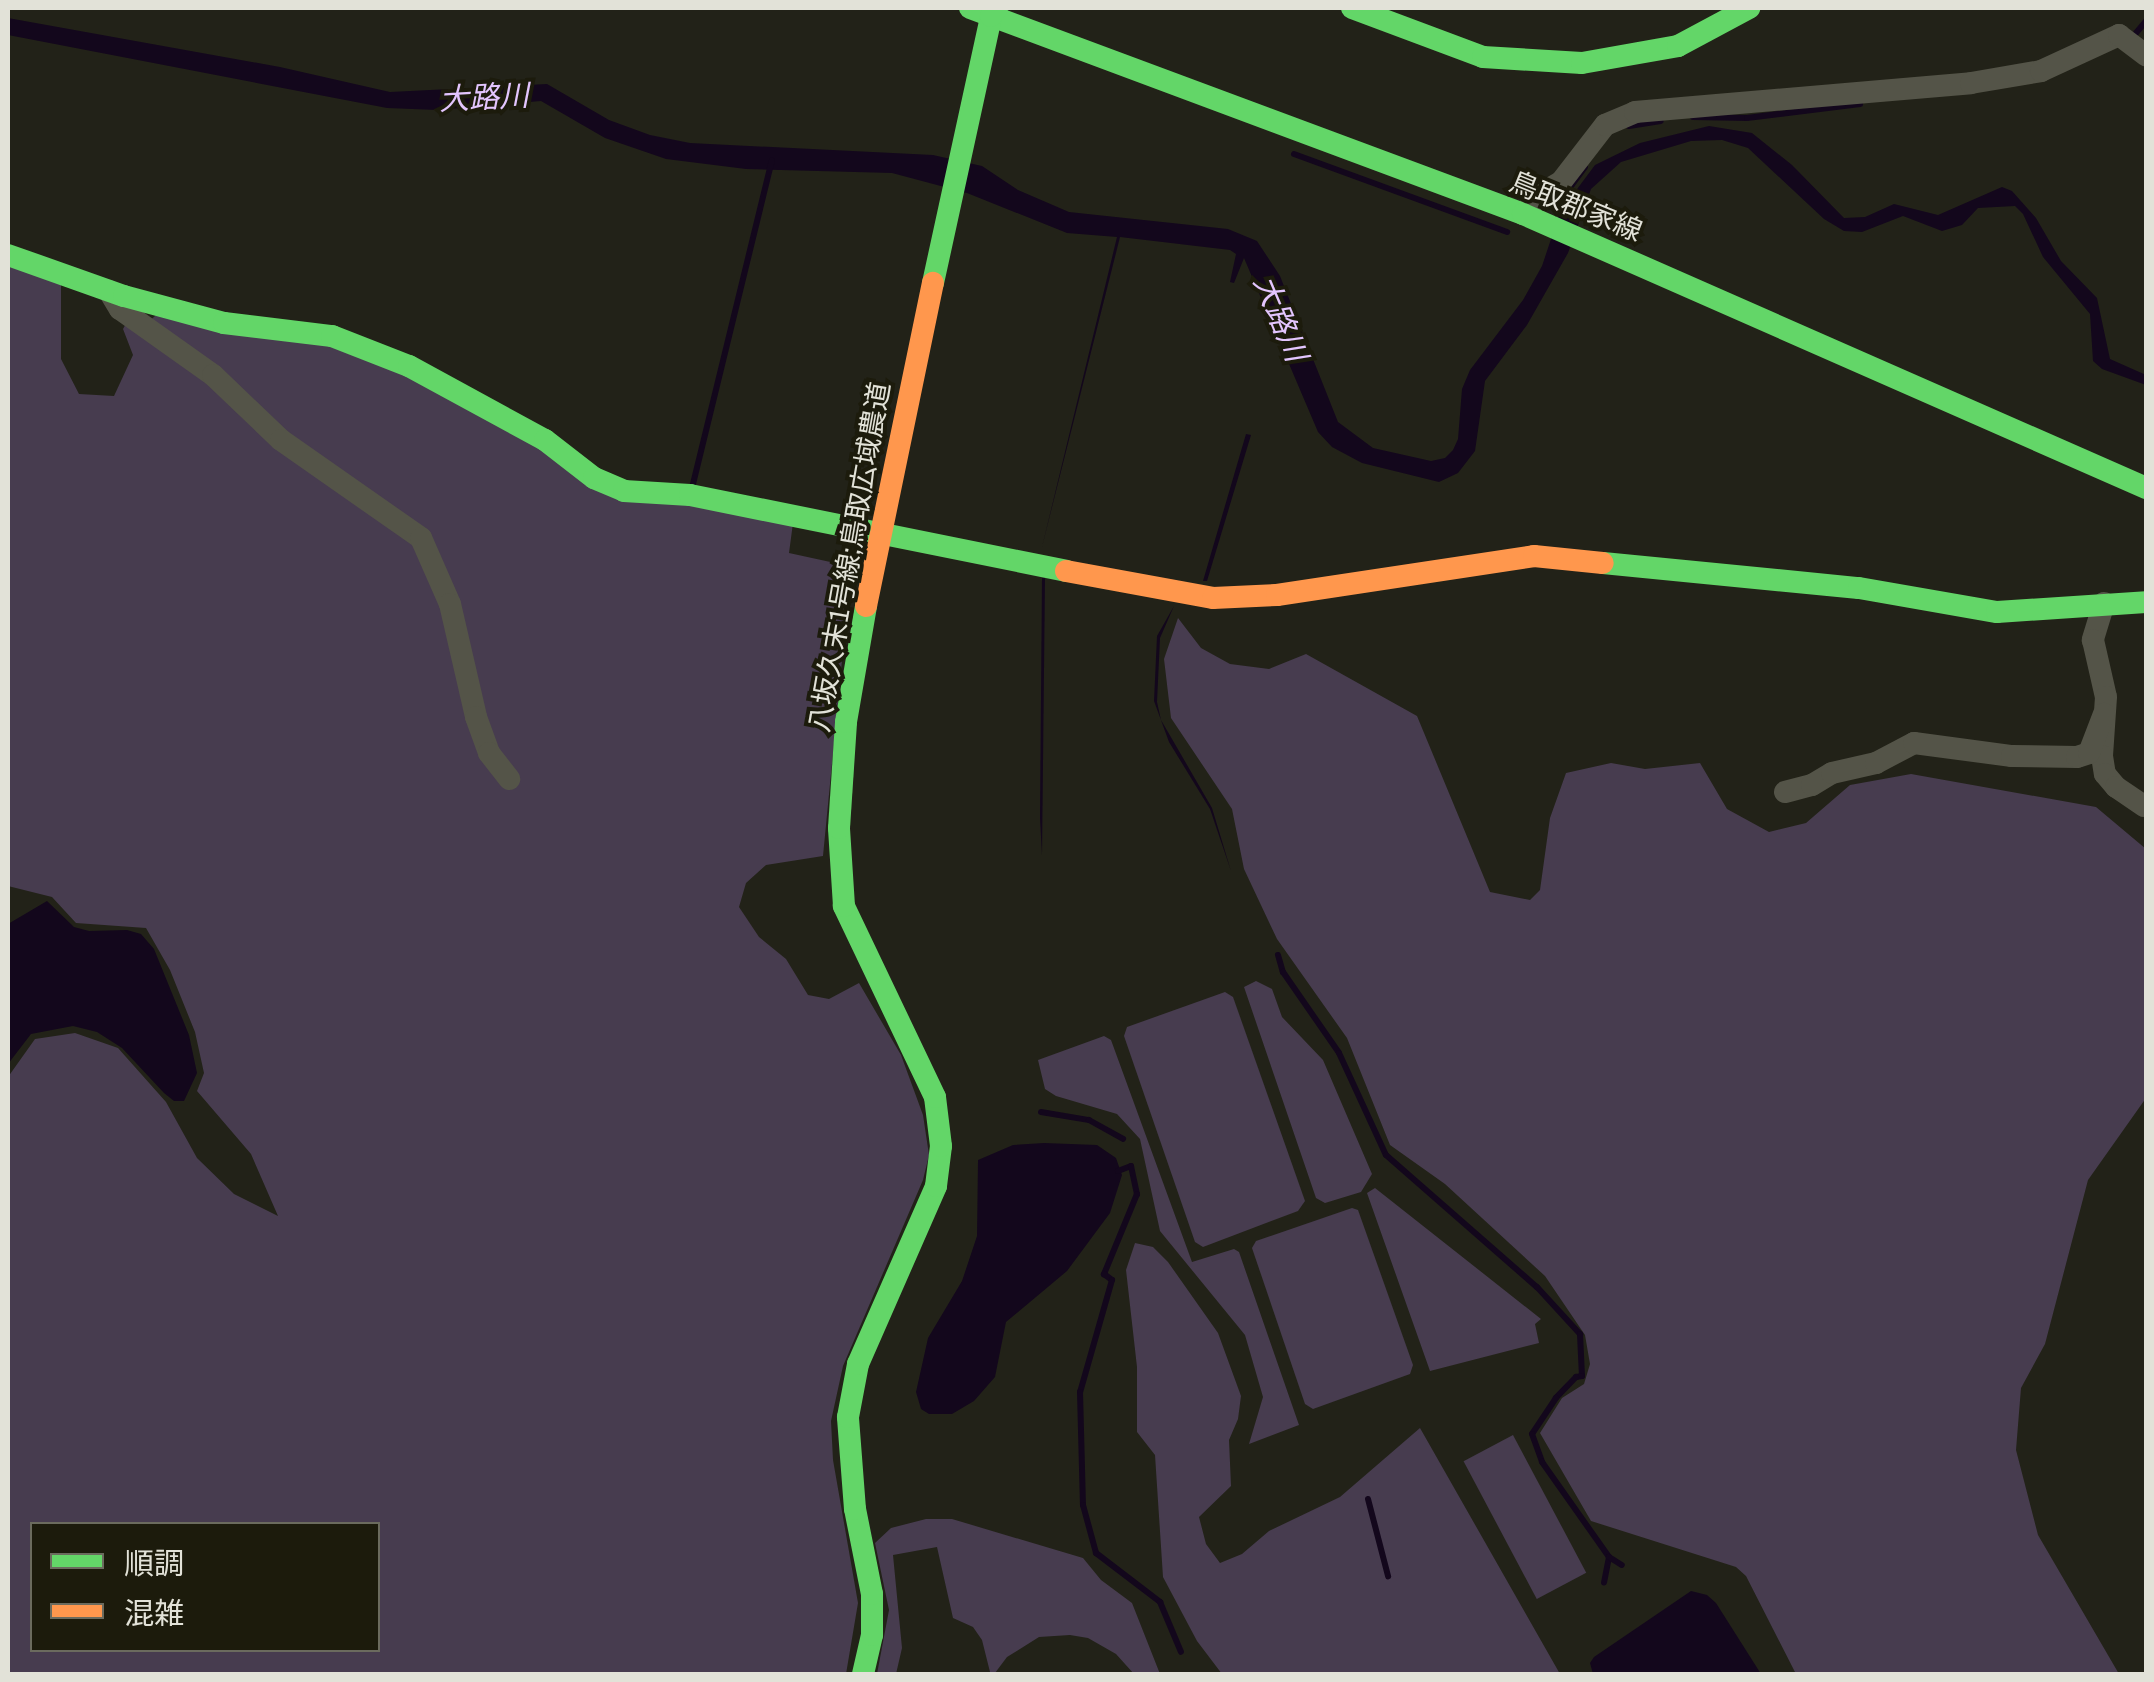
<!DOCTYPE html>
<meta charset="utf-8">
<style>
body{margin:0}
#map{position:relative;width:2154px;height:1682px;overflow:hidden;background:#222218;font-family:"Archivo Narrow","Noto Sans JP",sans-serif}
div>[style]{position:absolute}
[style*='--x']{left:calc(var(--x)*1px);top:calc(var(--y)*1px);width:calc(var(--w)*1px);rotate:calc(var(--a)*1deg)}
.green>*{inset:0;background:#473c4f;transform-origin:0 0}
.water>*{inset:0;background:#13071c}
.stream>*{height:6px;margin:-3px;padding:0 3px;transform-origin:3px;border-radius:3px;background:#13071c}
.street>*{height:22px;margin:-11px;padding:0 11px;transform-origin:11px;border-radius:11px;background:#545448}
.fast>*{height:22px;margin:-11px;padding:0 11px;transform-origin:11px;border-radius:11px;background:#63d668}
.slow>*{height:22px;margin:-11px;padding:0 11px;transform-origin:11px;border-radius:11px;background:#ff974d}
span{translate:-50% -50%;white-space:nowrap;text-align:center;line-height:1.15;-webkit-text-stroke:8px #1c1b0c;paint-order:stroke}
.street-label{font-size:28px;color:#e2e2d8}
.water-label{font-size:30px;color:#e3c5fe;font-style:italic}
.frame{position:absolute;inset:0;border:10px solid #e2e2d8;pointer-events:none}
.legend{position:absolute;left:30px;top:1522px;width:350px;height:130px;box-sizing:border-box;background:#1c1b0c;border:2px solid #6b6b5e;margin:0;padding:12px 18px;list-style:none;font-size:30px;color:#e2e2d8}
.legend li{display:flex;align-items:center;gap:20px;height:50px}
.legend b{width:50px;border:2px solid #6b6b5e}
</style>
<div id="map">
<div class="green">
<i style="clip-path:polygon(evenodd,8px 260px,61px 280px,61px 359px,79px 394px,114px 396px,133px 355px,123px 329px,128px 320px,234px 398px,281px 444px,418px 541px,447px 605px,457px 662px,484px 752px,508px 782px,513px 779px,491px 749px,478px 715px,452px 603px,425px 538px,327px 470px,272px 428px,220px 377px,145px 325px,164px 308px,239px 330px,331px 341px,367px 352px,542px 445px,615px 493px,719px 504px,793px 523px,789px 553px,835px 563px,850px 578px,823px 856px,766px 865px,746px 883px,739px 907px,759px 937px,786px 959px,808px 995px,829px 999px,859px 983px,901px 1055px,923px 1115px,929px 1155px,923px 1180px,843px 1366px,831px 1421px,833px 1460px,858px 1603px,846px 1674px,8px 1674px,8px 1077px,35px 1039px,75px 1033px,118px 1048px,166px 1102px,197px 1158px,234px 1194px,278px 1216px,251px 1154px,197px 1091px,204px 1073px,195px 1032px,170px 970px,146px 928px,76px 923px,52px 897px,8px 886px,8px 260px,32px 1524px,378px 1524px,378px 1650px,32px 1650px,32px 1524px)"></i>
<i style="clip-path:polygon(1178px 618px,1201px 648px,1230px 664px,1269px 669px,1306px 654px,1417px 716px,1490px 892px,1530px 900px,1540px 890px,1550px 818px,1566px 773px,1611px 763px,1645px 769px,1700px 763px,1727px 809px,1769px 832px,1806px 823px,1850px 785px,1911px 774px,2096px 807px,2146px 849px,2146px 1098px,2088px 1180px,2045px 1344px,2021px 1388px,2016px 1450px,2038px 1535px,2119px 1674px,1796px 1674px,1746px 1576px,1736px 1567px,1591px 1521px,1540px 1433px,1562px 1398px,1584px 1384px,1590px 1364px,1585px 1335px,1545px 1276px,1445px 1184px,1390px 1145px,1347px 1038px,1277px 939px,1244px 869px,1232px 809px,1171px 718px,1164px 659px)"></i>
<i style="clip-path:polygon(1256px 981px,1272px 989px,1282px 1017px,1323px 1060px,1372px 1174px,1361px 1192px,1325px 1203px,1316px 1198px,1244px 987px)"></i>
<i style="clip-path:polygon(1225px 992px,1233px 997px,1305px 1201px,1298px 1211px,1203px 1247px,1195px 1242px,1124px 1036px,1127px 1027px)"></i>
<i style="clip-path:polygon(1104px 1036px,1111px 1040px,1192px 1262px,1234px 1249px,1239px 1252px,1299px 1425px,1249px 1444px,1263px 1397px,1245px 1335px,1160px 1231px,1140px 1139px,1117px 1114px,1056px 1096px,1045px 1089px,1038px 1060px)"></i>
<i style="clip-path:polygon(1375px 1188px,1541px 1319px,1535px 1324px,1539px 1343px,1430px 1371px,1367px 1193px)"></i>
<i style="clip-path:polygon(1352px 1208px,1358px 1210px,1413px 1365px,1410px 1374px,1313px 1409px,1305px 1404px,1252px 1248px,1256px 1241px)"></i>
<i style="clip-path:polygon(1135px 1243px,1153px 1247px,1168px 1262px,1218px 1333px,1241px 1396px,1238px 1419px,1229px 1440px,1231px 1486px,1199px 1517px,1206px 1544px,1220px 1563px,1242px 1554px,1269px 1531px,1340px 1497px,1420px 1428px,1560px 1674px,1222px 1674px,1197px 1641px,1163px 1577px,1155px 1455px,1137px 1432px,1137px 1367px,1126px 1270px)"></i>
<i style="left:1513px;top:1435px;width:156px;height:56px;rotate:62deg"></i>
<i style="clip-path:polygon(926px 1519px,952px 1519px,1083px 1558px,1101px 1580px,1132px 1603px,1160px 1674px,1134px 1674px,1116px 1654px,1088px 1638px,1070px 1635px,1039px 1637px,1007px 1657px,995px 1673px,990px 1672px,982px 1640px,973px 1627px,953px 1618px,937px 1547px,893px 1555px,902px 1648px,896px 1674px,877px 1674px,889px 1610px,875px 1543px,891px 1528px)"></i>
</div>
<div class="water">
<i style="clip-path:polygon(8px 18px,280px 67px,390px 92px,547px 84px,609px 120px,650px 135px,690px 143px,933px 155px,982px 166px,1018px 190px,1069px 212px,1228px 229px,1257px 241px,1280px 276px,1338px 422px,1373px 448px,1431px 461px,1445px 458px,1453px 450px,1458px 439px,1462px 389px,1470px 370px,1523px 300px,1542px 266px,1560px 212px,1595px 165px,1640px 143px,1709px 126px,1752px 133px,1792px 165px,1844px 218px,1865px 217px,1894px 204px,1938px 215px,2002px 187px,2012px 191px,2036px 218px,2061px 261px,2097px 298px,2110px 359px,2146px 375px,2146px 385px,2102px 369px,2093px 361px,2090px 314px,2043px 257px,2023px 214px,2015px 206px,1978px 208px,1962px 225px,1942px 231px,1903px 216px,1862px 232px,1844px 231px,1824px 219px,1748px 148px,1722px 140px,1691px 141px,1621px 162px,1591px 189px,1568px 253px,1527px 325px,1485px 381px,1475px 451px,1458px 473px,1439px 482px,1362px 463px,1332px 447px,1318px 432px,1244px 258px,1234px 283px,1230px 282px,1236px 254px,1230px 250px,1120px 237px,1042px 547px,1117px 237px,1067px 233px,967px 193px,892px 173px,746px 169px,666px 159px,605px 138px,541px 101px,437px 110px,387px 108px,8px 35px)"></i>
<i style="clip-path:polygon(1246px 434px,1251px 435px,1207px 581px,1203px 581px)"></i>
<i style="clip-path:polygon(1042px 578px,1045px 578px,1042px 855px,1040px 818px)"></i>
<i style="clip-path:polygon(1174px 606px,1160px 638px,1157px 702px,1161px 720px,1212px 808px,1231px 871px,1210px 809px,1169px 742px,1154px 701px,1157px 636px)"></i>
<i style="clip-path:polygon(47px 901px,74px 927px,89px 931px,127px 930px,141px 934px,154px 949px,189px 1035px,197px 1073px,184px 1101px,174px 1101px,164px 1093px,122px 1048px,97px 1032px,73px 1026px,31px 1034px,8px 1064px,8px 924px)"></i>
<i style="clip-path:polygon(1044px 1143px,1097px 1145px,1116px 1158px,1122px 1175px,1110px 1213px,1067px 1271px,1006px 1322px,995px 1377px,974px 1401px,952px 1414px,929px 1414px,921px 1409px,916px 1392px,928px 1338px,962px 1281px,977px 1236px,978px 1160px,1013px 1145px)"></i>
<i style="clip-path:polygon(1691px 1591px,1707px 1595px,1716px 1603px,1761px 1674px,1593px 1674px,1590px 1663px,1594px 1657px)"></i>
</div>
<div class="stream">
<i style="--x:2136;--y:33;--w:16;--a:-50"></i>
<i style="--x:1693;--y:117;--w:54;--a:1.1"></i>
<i style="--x:1747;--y:118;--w:114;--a:-7.1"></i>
<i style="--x:1629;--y:126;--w:32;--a:-9"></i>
<i style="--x:1294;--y:154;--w:227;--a:20.1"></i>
<i style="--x:1567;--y:213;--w:14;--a:-120"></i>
<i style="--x:1560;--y:201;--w:42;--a:-53.7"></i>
<i style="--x:693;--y:484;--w:333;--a:-76.3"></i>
<i style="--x:1278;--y:955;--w:18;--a:74"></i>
<i style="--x:1283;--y:972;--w:98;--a:55.3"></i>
<i style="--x:1339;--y:1053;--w:112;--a:65.3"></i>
<i style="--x:1386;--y:1155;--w:201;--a:41.2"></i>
<i style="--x:1537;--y:1287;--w:64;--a:47.5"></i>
<i style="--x:1580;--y:1334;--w:42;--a:87.3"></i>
<i style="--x:1582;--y:1376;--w:6;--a:171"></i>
<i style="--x:1576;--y:1377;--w:29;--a:134"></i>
<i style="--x:1556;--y:1398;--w:43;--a:123.7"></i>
<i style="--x:1532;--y:1434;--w:30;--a:70"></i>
<i style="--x:1542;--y:1462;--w:116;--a:54.8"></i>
<i style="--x:1609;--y:1557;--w:26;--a:101"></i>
<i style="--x:1041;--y:1112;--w:49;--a:9.5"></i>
<i style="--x:1089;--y:1120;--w:39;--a:29"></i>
<i style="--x:1118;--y:1171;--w:14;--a:-21"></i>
<i style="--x:1131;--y:1166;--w:29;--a:78"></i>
<i style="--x:1137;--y:1194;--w:87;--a:112.4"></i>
<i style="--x:1104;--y:1274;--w:10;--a:37"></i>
<i style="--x:1112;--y:1280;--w:116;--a:105.9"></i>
<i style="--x:1080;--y:1392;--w:113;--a:88.5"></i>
<i style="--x:1083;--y:1505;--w:50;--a:74.8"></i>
<i style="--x:1096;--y:1553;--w:81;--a:37.4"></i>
<i style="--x:1160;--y:1602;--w:54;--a:67.2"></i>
<i style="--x:1368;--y:1499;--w:80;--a:75.4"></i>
<i style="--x:1609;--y:1557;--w:15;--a:32"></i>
</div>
<div class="street">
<i style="--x:1523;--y:214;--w:26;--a:-50"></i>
<i style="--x:1540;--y:194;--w:24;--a:-30"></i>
<i style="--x:1561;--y:182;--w:72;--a:-52.3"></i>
<i style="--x:1605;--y:125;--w:33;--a:-23"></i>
<i style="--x:1635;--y:112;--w:337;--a:-4.9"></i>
<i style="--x:1971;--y:83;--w:71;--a:-9.7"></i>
<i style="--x:2041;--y:71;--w:86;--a:-24.8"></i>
<i style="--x:2119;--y:35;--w:34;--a:37"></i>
<i style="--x:109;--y:291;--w:21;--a:59"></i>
<i style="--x:120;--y:309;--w:114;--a:35.4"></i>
<i style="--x:213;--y:375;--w:94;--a:43.7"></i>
<i style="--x:281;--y:440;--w:171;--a:35"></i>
<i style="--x:421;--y:538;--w:72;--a:66.3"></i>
<i style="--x:450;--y:604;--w:116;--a:77"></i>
<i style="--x:476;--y:717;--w:38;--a:70"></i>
<i style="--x:489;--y:753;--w:33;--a:52"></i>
<i style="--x:2104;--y:603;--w:39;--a:107"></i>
<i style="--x:2093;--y:640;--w:58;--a:77.2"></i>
<i style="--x:2106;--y:697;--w:59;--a:93.9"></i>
<i style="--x:2102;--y:756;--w:18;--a:81"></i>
<i style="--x:2105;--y:774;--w:17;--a:50"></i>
<i style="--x:2116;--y:787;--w:34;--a:34"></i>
<i style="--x:1785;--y:792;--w:28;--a:-15"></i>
<i style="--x:1812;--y:785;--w:23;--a:-31"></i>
<i style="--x:1832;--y:773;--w:45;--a:-12.8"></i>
<i style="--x:1876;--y:763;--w:43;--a:-27.8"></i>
<i style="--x:1914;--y:743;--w:99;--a:7.6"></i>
<i style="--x:2012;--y:756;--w:65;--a:0.9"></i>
<i style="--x:2077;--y:757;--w:13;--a:-18"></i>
<i style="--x:2089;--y:753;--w:42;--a:-69"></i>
</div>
<div class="fast">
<i style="--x:970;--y:8;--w:590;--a:20.43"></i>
<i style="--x:1523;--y:214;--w:681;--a:23.74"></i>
<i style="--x:1352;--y:8;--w:140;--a:20.5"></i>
<i style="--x:1483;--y:57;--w:99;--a:3.5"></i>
<i style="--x:1582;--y:63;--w:97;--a:-10"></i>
<i style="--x:1678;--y:46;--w:81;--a:-28.2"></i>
<i style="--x:8;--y:255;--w:123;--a:19.5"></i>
<i style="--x:124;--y:296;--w:104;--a:15.1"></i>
<i style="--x:224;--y:323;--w:109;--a:6.9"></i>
<i style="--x:332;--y:336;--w:83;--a:21.3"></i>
<i style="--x:409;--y:366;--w:155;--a:28.6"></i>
<i style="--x:545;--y:440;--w:62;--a:37.8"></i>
<i style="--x:594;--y:478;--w:33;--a:23"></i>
<i style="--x:624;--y:491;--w:66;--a:3.5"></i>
<i style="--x:690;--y:495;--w:384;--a:11.4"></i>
<i style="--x:933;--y:283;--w:273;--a:-77.7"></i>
<i style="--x:991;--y:16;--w:10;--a:-53"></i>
<i style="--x:1603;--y:563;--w:257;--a:5.6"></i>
<i style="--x:1859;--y:588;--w:140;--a:9.9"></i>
<i style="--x:1997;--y:612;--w:149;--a:-3.8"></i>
<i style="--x:863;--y:1674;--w:40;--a:-77"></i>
<i style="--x:872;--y:1635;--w:41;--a:-90"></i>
<i style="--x:872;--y:1594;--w:87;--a:-101.3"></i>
<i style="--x:855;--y:1509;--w:92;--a:-94.4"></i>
<i style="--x:848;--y:1417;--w:54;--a:-79.3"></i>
<i style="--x:858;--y:1364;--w:194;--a:-66.3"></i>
<i style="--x:936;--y:1186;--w:40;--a:-82.9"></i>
<i style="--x:941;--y:1146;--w:49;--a:-97"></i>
<i style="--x:935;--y:1097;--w:212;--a:-115.5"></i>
<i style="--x:844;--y:906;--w:78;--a:-93.7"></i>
<i style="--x:839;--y:828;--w:106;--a:-86.2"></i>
<i style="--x:846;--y:722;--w:118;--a:-80.2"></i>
</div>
<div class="slow">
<i style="--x:1066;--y:571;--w:149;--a:10.4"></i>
<i style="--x:1213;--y:598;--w:64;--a:-2.7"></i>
<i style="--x:1277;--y:595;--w:260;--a:-8.6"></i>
<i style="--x:1534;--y:556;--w:69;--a:5.8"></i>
<i style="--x:866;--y:606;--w:330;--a:-78.3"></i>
</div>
<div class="street-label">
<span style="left:1576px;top:206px;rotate:22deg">鳥取郡家線</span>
<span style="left:849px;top:557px;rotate:-80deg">八坂久末1号線;鳥取広域農道</span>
</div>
<div class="water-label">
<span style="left:484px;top:97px;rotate:-3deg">大路川</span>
<span style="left:1281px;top:318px;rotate:67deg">大路川</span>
</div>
<div class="frame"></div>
<ul class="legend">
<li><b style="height:12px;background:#63d668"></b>順調</li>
<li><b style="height:12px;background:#ff974d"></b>混雑</li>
</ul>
</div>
